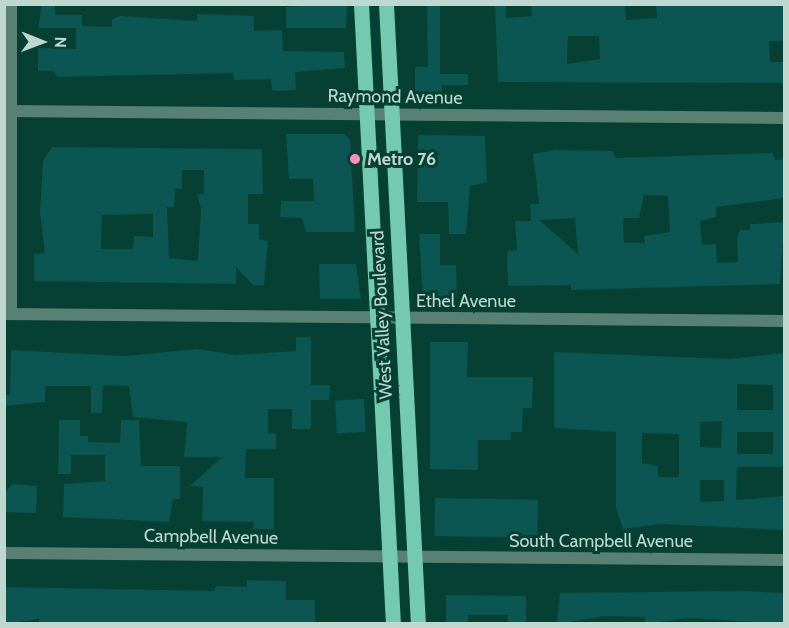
<!DOCTYPE html>
<style>
body{margin:0}
#map{position:relative;width:789px;height:628px;overflow:hidden;background:#064032;font-family:Cabin,sans-serif}
div>[style]{position:absolute}
[style*='--x']{left:calc(var(--x)*1px);top:calc(var(--y)*1px);width:calc(var(--w)*1px);rotate:calc(var(--a)*1deg)}
.building>*{inset:0;background:#0b5552;transform-origin:0 0}
.street>*{height:12px;margin:-6px;padding:0 6px;transform-origin:6px;border-radius:6px;background:#588173}
.primary>*{height:15px;margin:-7.5px;padding:0 7.5px;transform-origin:7.5px;border-radius:7.5px;background:#73caaf}
.dots>*{width:16px;height:16px;translate:-50% -50%;box-sizing:border-box;border:3px solid #064032;border-radius:50%}
span{translate:-50% -50%;white-space:nowrap;text-align:center;line-height:1.15;-webkit-text-stroke:6px #064032;paint-order:stroke}
.street-label{font-size:18px;color:#bed8cf}
.poi-label{font-size:18px;color:#bed8cf;font-weight:700}
.left{translate:0 -50%;text-align:left}
.frame{position:absolute;inset:0;border:6px solid #bed8cf;pointer-events:none}
.north{position:absolute;left:12px;top:12px;width:60px;height:60px;-webkit-text-stroke:4px #064032;paint-order:stroke;rotate:91deg;font-size:16px;font-weight:700;line-height:24px;text-align:center;color:#bed8cf}
.north::after{content:'';display:block;margin:auto;width:21px;height:27px;background:#bed8cf;clip-path:polygon(50% 0,100% 100%,50% 72%,0 100%)}
</style>
<div id="map">
<div class="building">
<i style="clip-path:polygon(42px 4px,55px 4px,55px 15px,82px 15px,82px 26px,112px 27px,112px 19px,120px 16px,197px 21px,197px 14px,254px 16px,254px 31px,282px 30px,283px 51px,344px 52px,345px 68px,295px 72px,296px 90px,277px 91px,272px 90px,271px 79px,234px 80px,233px 73px,57px 77px,54px 71px,38px 71px,38px 48px,76px 49px,76px 28px,38px 28px)"></i>
<i style="clip-path:polygon(332px 4px,347px 4px,346px 28px,286px 28px,286px 7px)"></i>
<i style="clip-path:polygon(427px 4px,440px 4px,440px 74px,468px 74px,468px 85px,442px 85px,442px 96px,415px 92px,415px 67px,428px 67px)"></i>
<i style="clip-path:polygon(evenodd,495px 4px,506px 4px,506px 18px,532px 16px,531px 4px,625px 4px,626px 20px,657px 18px,656px 4px,784px 4px,784px 41px,769px 41px,770px 62px,784px 62px,784px 83px,498px 82px,495px 4px,568px 36px,599px 36px,600px 59px,567px 64px,568px 36px)"></i>
<i style="clip-path:polygon(286px 134px,344px 134px,350px 140px,355px 232px,306px 232px,302px 218px,280px 217px,281px 201px,314px 201px,313px 179px,289px 179px)"></i>
<i style="clip-path:polygon(418px 135px,485px 136px,487px 182px,470px 186px,466px 234px,449px 234px,448px 202px,417px 202px)"></i>
<i style="clip-path:polygon(evenodd,52px 147px,262px 149px,263px 194px,248px 194px,248px 224px,259px 224px,259px 239px,268px 241px,264px 285px,253px 285px,236px 267px,236px 284px,34px 281px,34px 254px,45px 253px,40px 213px,43px 161px,52px 147px,182px 170px,204px 170px,204px 194px,197px 194px,201px 209px,198px 261px,169px 258px,167px 207px,174px 207px,175px 188px,182px 189px,182px 170px,52px 147px,153px 214px,153px 237px,134px 236px,133px 249px,101px 249px,102px 215px,153px 214px)"></i>
<i style="clip-path:polygon(evenodd,555px 150px,612px 151px,616px 158px,773px 153px,775px 160px,784px 159px,784px 198px,716px 207px,716px 217px,700px 221px,702px 245px,716px 244px,717px 263px,738px 262px,737px 237px,740px 230px,750px 230px,750px 224px,784px 222px,780px 284px,571px 290px,571px 285px,508px 286px,507px 251px,517px 250px,515px 221px,531px 221px,530px 204px,539px 204px,533px 154px,555px 150px,644px 195px,668px 196px,670px 232px,644px 236px,645px 243px,624px 243px,623px 218px,639px 218px,644px 195px,555px 150px,575px 218px,578px 254px,539px 220px,575px 218px)"></i>
<i style="clip-path:polygon(419px 234px,440px 234px,440px 265px,456px 265px,457px 298px,423px 298px)"></i>
<i style="clip-path:polygon(319px 264px,356px 264px,361px 299px,320px 299px)"></i>
<i style="clip-path:polygon(296px 337px,311px 337px,311px 385px,330px 385px,329px 400px,311px 400px,311px 429px,292px 429px,292px 409px,268px 409px,268px 433px,276px 433px,276px 449px,246px 449px,245px 478px,274px 478px,274px 529px,253px 529px,254px 522px,202px 521px,203px 487px,190px 486px,222px 457px,184px 457px,187px 422px,133px 417px,129px 386px,103px 385px,102px 413px,91px 413px,91px 386px,45px 386px,45px 402px,4px 406px,4px 395px,10px 395px,11px 350px,126px 356px,197px 349px,235px 355px,296px 351px)"></i>
<i style="clip-path:polygon(430px 342px,468px 342px,467px 377px,533px 377px,532px 408px,523px 408px,522px 432px,511px 432px,511px 440px,478px 440px,478px 470px,430px 469px)"></i>
<i style="clip-path:polygon(evenodd,554px 352px,729px 359px,784px 353px,784px 460px,782px 467px,737px 467px,736px 500px,784px 496px,784px 530px,660px 524px,623px 529px,616px 508px,616px 432px,554px 428px,554px 352px,737px 384px,773px 385px,773px 410px,737px 410px,737px 384px,554px 352px,722px 421px,721px 448px,700px 447px,700px 422px,722px 421px,554px 352px,737px 432px,773px 432px,773px 454px,737px 454px,737px 432px,554px 352px,642px 433px,679px 434px,679px 477px,658px 477px,658px 466px,642px 463px,642px 433px,554px 352px,700px 480px,724px 480px,724px 501px,700px 502px,700px 480px)"></i>
<i style="left:364px;top:399px;width:33px;height:29px;rotate:87deg"></i>
<i style="clip-path:polygon(59px 420px,80px 420px,80px 436px,88px 436px,88px 442px,120px 443px,121px 420px,139px 420px,141px 466px,180px 466px,180px 499px,173px 499px,169px 522px,63px 517px,64px 484px,105px 481px,105px 455px,71px 455px,71px 474px,58px 474px)"></i>
<i style="clip-path:polygon(12px 484px,37px 486px,36px 513px,4px 512px,4px 494px)"></i>
<i style="left:435px;top:498px;width:103px;height:38px;rotate:1deg"></i>
<i style="clip-path:polygon(247px 580px,286px 581px,286px 600px,315px 600px,315px 624px,39px 624px,39px 619px,4px 624px,4px 587px,214px 591px,216px 586px,247px 587px)"></i>
<i style="clip-path:polygon(741px 591px,784px 593px,784px 624px,689px 618px,645px 624px,645px 617px,605px 616px,557px 624px,560px 593px)"></i>
<i style="clip-path:polygon(446px 595px,526px 596px,526px 624px,507px 624px,508px 615px,468px 615px,468px 624px,446px 624px)"></i>
</div>
<div class="street">
<i style="--x:11;--y:4;--w:310;--a:90"></i>
<i style="--x:4;--y:111;--w:780;--a:0.51"></i>
<i style="--x:4;--y:314;--w:780;--a:0.51"></i>
<i style="--x:4;--y:553;--w:780;--a:0.51"></i>
</div>
<div class="primary">
<i style="--x:361;--y:4;--w:621;--a:87.05"></i>
<i style="--x:386;--y:4;--w:621;--a:87.05"></i>
</div>
<div class="dots">
<i style="left:355px;top:159px;background:#fc8fc2"></i>
</div>
<div class="street-label">
<span style="left:395px;top:97px;rotate:1deg">Raymond Avenue</span>
<span style="left:466px;top:301px">Ethel Avenue</span>
<span style="left:382px;top:315px;rotate:-93deg">West Valley Boulevard</span>
<span style="left:211px;top:537px;rotate:1deg">Campbell Avenue</span>
<span style="left:601px;top:541px">South Campbell Avenue</span>
</div>
<div class="poi-label">
<span class="left" style="left:367px;top:159px">Metro 76</span>
</div>
<div class="frame"></div>
<div class="north">N</div>
</div>
